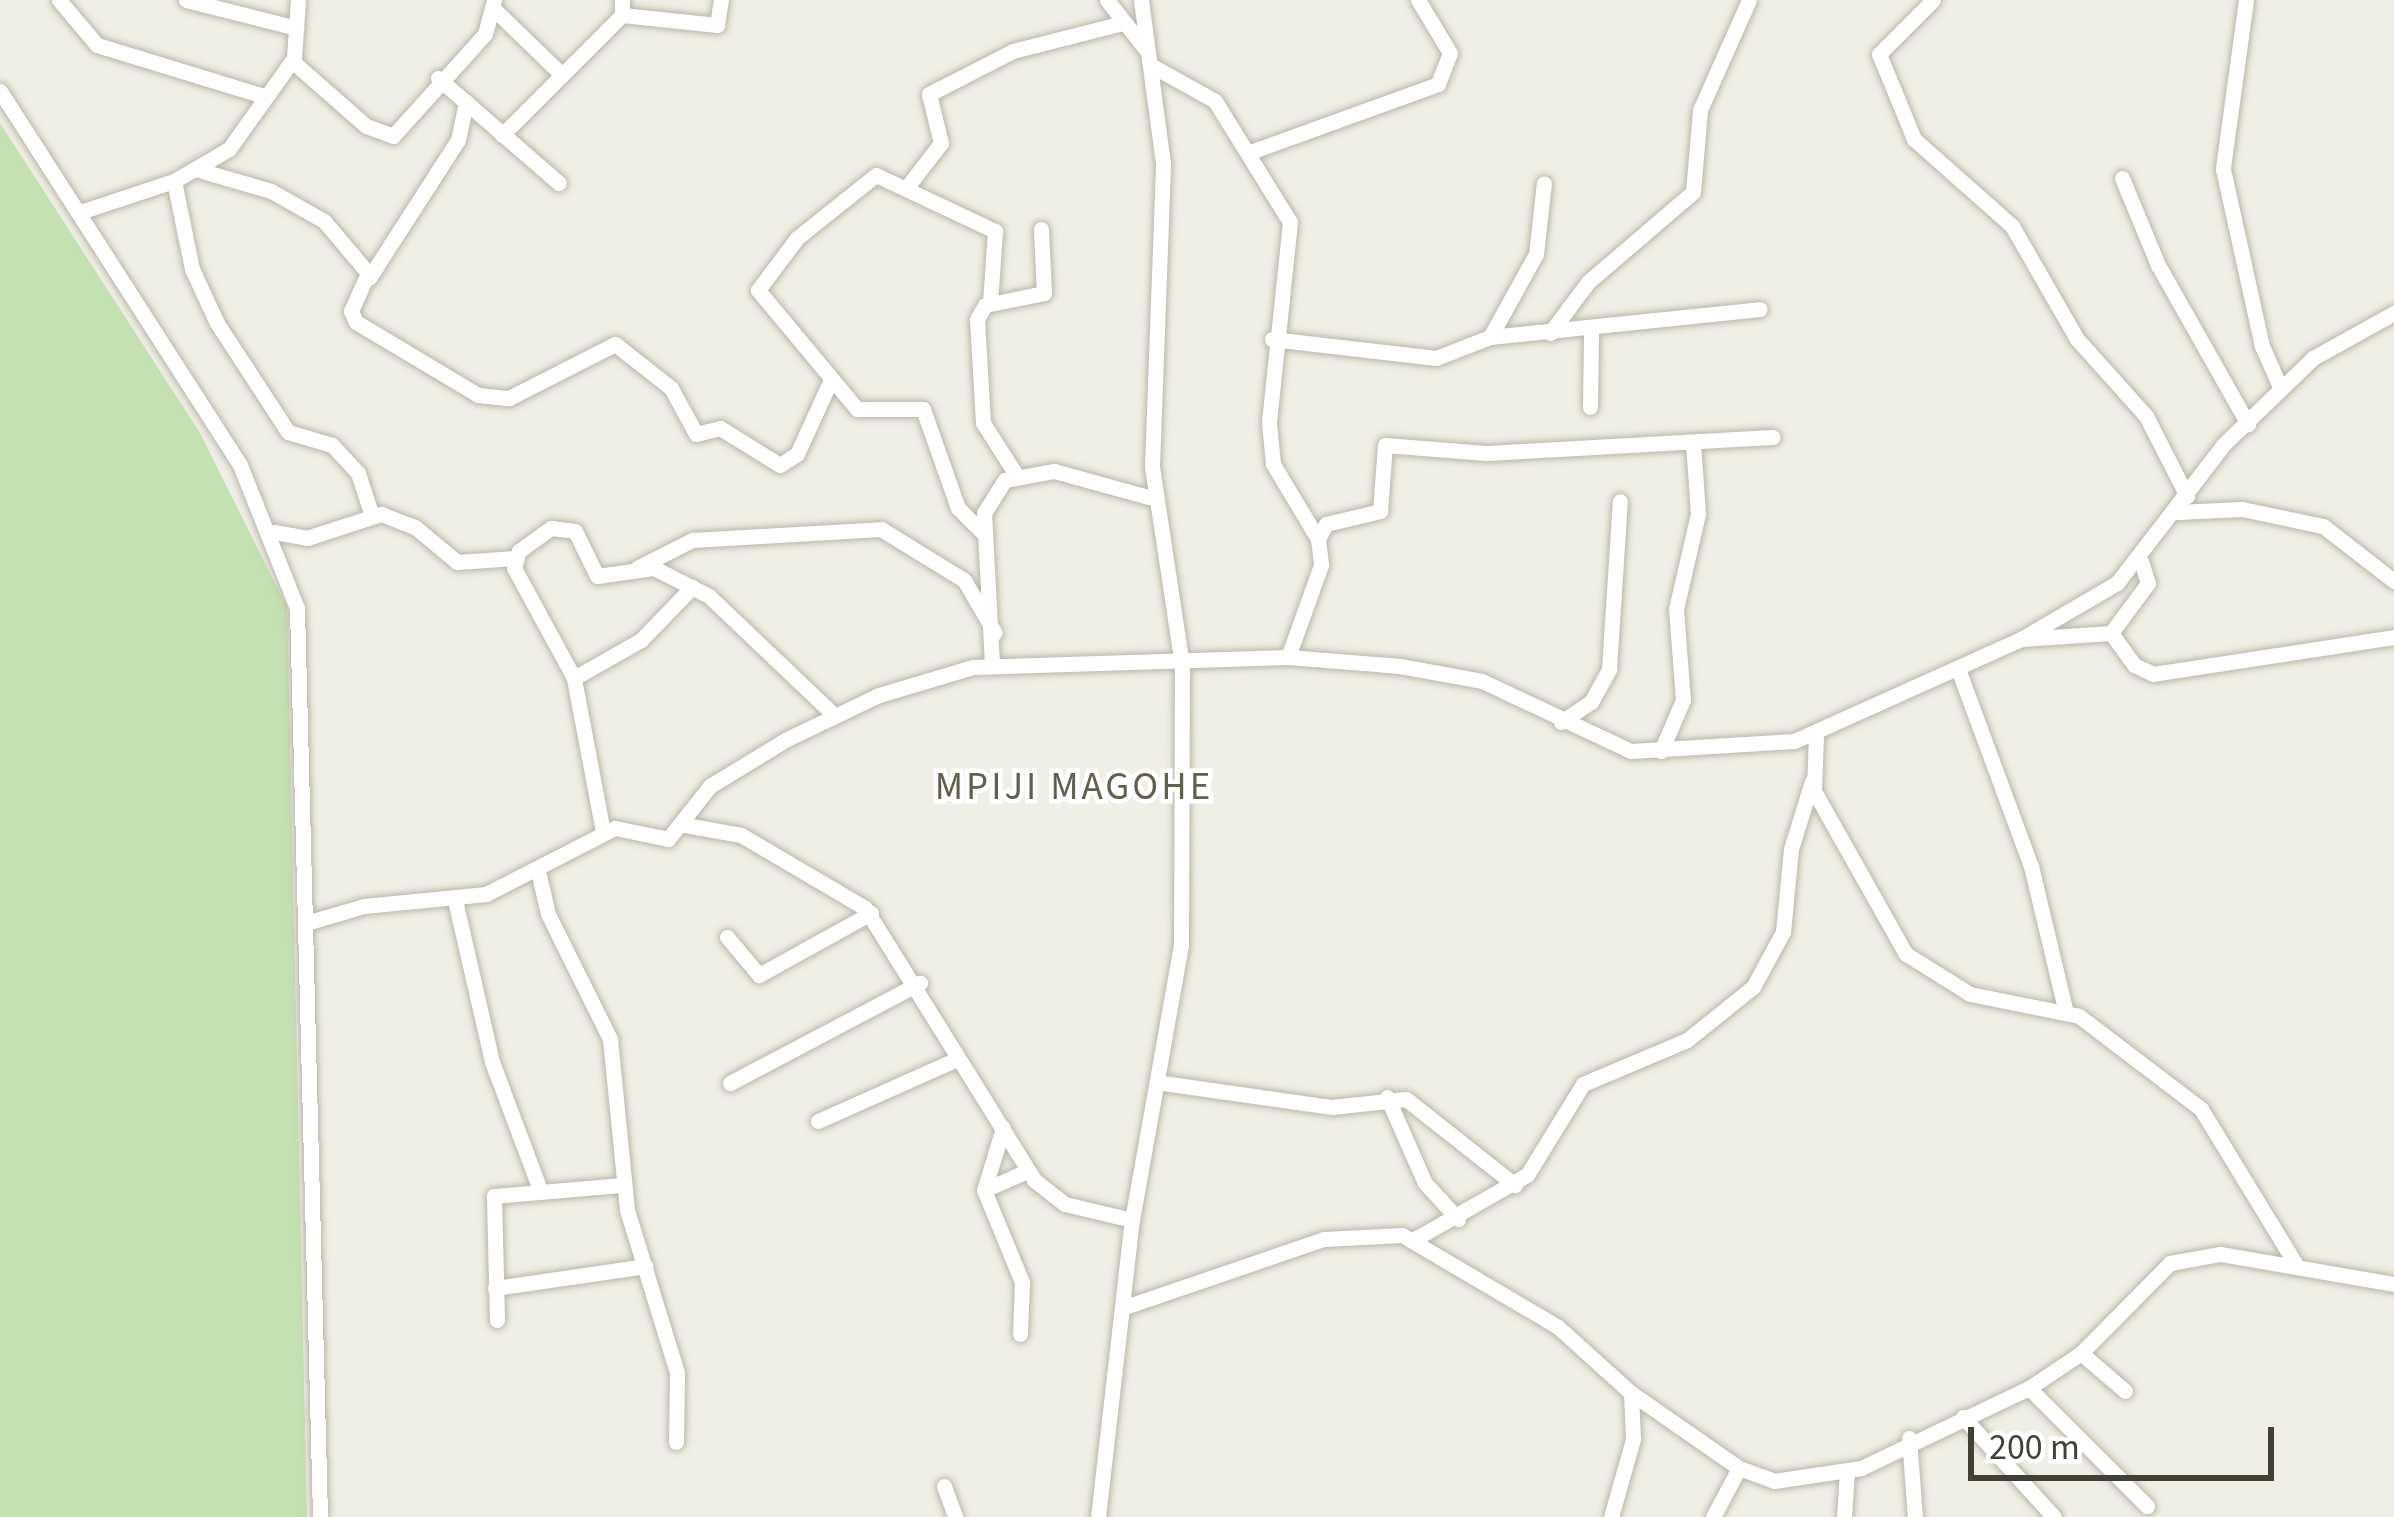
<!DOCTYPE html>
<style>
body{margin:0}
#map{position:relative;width:2394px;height:1517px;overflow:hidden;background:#f0efe5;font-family:"Source Sans 3",sans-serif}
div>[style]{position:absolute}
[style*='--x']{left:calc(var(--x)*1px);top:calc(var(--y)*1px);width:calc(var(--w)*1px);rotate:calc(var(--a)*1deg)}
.green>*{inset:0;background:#c4e1b1}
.roads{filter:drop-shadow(0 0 3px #bbb7a8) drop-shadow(0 0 3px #bbb7a8)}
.minor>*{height:15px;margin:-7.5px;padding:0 7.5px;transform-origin:7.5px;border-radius:7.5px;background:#fff}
span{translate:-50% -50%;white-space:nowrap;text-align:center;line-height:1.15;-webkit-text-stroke:9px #fff;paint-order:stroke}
.quarter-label{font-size:39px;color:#645e4d;letter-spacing:3px}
.scale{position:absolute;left:1968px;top:1427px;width:306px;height:54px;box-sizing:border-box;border:6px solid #423f35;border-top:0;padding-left:15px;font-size:36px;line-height:42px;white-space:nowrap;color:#423f35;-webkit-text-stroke:9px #fff;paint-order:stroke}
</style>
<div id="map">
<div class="green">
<i style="clip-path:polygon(0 123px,200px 433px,287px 607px,307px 1517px,0 1517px)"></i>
</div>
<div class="roads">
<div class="minor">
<i style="--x:59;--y:0;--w:59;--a:49.8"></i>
<i style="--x:97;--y:45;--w:171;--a:17"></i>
<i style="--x:186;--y:0;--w:114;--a:14.2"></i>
<i style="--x:1107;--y:0;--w:66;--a:51.7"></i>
<i style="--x:1933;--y:0;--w:76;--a:135"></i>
<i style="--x:1879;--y:54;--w:92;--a:67.6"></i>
<i style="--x:1914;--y:139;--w:131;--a:41.6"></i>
<i style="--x:2012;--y:226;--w:130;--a:60.1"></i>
<i style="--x:2077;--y:339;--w:103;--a:48.1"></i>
<i style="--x:2146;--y:416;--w:90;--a:62.9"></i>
<i style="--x:2246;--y:0;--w:171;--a:97.8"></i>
<i style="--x:2223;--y:169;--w:181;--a:77.6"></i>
<i style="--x:2262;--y:346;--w:47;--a:66.2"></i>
<i style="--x:493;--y:8;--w:96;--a:44.2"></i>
<i style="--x:622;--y:15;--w:96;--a:6"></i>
<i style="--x:717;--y:25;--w:25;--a:-81"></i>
<i style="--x:292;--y:61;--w:98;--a:41.3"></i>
<i style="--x:366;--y:126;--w:29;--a:20"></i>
<i style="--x:393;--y:136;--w:137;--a:-48"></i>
<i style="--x:485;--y:34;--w:35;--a:-75"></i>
<i style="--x:1154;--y:67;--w:70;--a:29.1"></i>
<i style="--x:1215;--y:101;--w:142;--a:58.2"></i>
<i style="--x:1290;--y:222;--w:202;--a:96"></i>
<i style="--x:1269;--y:423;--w:41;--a:84.4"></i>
<i style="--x:1273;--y:464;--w:87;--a:59"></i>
<i style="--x:1318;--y:539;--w:26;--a:83"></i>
<i style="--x:1321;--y:565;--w:98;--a:109.7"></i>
<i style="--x:438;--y:78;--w:160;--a:41"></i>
<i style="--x:0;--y:91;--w:444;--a:57.3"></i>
<i style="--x:240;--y:465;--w:154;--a:68.3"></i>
<i style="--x:297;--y:608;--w:909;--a:88.55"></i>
<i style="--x:502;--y:135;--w:170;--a:-45"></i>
<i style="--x:622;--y:15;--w:15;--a:-90"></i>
<i style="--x:1253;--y:151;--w:197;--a:-19.9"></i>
<i style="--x:1438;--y:84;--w:33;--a:-69"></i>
<i style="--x:1450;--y:53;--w:62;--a:-121.1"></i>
<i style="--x:199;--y:170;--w:75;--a:16.3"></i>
<i style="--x:271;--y:191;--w:61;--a:29.5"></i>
<i style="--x:324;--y:221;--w:68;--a:49.8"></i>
<i style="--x:368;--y:273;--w:42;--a:114.1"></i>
<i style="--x:351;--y:311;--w:12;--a:66"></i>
<i style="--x:356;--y:322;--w:142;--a:30.9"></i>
<i style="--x:478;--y:395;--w:31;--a:6"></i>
<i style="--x:509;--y:398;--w:119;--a:-27"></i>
<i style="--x:615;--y:344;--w:71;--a:38.2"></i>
<i style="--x:671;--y:388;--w:52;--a:61.5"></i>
<i style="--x:696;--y:434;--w:25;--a:-14"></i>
<i style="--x:720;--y:428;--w:70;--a:31.7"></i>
<i style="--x:780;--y:465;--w:20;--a:-33"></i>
<i style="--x:797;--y:454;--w:77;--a:-65.4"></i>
<i style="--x:2122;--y:178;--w:94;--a:67.5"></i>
<i style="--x:2158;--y:265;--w:183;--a:60.5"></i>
<i style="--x:174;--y:181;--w:90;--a:78.4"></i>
<i style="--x:192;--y:269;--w:60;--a:65.2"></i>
<i style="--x:217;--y:323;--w:130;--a:56.9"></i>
<i style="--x:288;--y:432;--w:46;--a:16.5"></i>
<i style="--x:332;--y:445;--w:38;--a:47"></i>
<i style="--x:358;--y:473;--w:42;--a:72"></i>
<i style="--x:907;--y:187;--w:56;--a:-52.3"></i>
<i style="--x:941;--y:143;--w:50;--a:-103.8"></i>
<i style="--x:929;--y:94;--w:94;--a:-27.1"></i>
<i style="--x:1013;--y:51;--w:114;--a:-14.3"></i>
<i style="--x:80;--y:212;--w:99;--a:-18.3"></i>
<i style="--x:174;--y:181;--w:64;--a:-30.2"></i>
<i style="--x:229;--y:149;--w:112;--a:-54.5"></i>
<i style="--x:294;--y:58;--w:58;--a:-86.1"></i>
<i style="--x:369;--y:278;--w:164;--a:-57.2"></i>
<i style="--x:458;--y:140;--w:39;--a:-78"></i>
<i style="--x:1550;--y:333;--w:64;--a:-53.3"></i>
<i style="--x:1588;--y:282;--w:138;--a:-40.6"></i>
<i style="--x:1693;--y:192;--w:82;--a:-85.1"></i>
<i style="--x:1700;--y:110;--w:120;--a:-66"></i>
<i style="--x:1490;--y:337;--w:95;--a:-61"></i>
<i style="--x:1536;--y:254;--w:71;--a:-83.6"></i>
<i style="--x:1272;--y:339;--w:165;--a:6.6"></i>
<i style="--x:1436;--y:358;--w:58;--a:-21.3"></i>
<i style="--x:1490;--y:337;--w:271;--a:-5.9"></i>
<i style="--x:1590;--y:407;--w:74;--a:-89.2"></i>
<i style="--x:1015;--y:473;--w:59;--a:-122.6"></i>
<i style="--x:983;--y:423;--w:104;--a:-93.3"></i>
<i style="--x:977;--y:319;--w:16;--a:-60"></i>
<i style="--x:985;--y:305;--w:60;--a:-11.5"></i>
<i style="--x:1044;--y:293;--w:64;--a:-92.7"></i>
<i style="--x:2177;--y:512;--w:65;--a:-2.6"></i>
<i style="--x:2242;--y:509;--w:83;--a:11.9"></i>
<i style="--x:2323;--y:526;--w:90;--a:37.8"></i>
<i style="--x:274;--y:532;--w:34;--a:10"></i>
<i style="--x:307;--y:538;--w:78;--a:-18"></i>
<i style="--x:381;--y:514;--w:36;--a:21"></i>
<i style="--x:415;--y:527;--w:55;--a:39.8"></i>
<i style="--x:457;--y:562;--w:58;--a:-3.9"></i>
<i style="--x:983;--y:533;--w:35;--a:-135"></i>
<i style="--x:958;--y:508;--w:105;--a:-109.5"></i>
<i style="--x:923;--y:409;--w:66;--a:180"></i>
<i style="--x:857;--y:409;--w:155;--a:-129.8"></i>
<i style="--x:758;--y:290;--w:65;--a:-53.1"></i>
<i style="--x:797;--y:238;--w:101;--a:-38.6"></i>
<i style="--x:876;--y:175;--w:132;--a:25.2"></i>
<i style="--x:995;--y:231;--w:72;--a:94"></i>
<i style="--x:1318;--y:539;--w:17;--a:-62"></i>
<i style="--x:1326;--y:524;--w:56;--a:-13.5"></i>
<i style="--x:1380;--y:511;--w:66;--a:-85.7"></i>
<i style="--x:1385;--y:445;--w:101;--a:4.5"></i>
<i style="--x:1486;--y:453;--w:287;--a:-3.2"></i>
<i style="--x:637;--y:568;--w:62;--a:-27"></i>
<i style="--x:692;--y:540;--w:189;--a:-3.3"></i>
<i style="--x:881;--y:529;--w:97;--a:31.6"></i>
<i style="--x:964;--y:580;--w:61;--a:59.7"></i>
<i style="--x:2111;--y:633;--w:62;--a:-53.5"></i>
<i style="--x:2148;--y:583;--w:23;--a:-108"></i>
<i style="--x:2021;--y:639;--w:90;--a:-3.8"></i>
<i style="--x:2111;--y:633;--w:39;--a:54"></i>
<i style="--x:2134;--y:665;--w:21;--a:25"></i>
<i style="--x:2153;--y:674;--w:244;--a:-8.7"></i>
<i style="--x:992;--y:665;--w:152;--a:-93"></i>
<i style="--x:984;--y:513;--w:39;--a:-58"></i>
<i style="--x:1005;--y:480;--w:50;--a:-10.4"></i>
<i style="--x:1054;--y:471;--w:106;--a:15.4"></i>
<i style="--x:1958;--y:669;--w:210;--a:69.7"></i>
<i style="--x:2031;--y:866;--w:147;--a:76.6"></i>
<i style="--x:574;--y:678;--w:77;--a:-29.6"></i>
<i style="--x:641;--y:640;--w:74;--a:-46.1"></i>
<i style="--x:1561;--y:722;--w:36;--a:-34"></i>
<i style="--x:1591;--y:702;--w:38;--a:-61"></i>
<i style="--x:1609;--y:669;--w:168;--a:-86.3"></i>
<i style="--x:1816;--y:734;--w:57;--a:92"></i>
<i style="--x:1814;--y:791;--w:187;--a:60.6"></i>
<i style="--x:1906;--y:954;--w:75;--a:32"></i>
<i style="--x:1970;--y:994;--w:111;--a:11.4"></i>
<i style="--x:2079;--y:1016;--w:153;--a:37.3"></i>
<i style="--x:2201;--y:1109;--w:180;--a:58.6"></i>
<i style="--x:1661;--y:751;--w:56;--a:-66.7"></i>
<i style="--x:1683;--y:700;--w:91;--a:-94.4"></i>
<i style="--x:1676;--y:609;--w:98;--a:-77"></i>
<i style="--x:1698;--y:514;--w:72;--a:-94"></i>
<i style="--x:685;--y:825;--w:57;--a:10.1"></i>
<i style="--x:741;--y:835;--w:144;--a:30.5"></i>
<i style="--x:865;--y:908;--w:320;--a:58.1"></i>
<i style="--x:1034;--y:1180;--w:39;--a:38"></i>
<i style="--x:1065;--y:1204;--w:69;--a:13.4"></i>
<i style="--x:603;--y:832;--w:157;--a:-100.7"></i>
<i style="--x:574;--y:678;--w:125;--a:-118.6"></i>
<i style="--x:514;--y:568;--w:18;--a:-74"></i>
<i style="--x:519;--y:551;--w:39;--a:-36"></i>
<i style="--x:551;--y:528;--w:24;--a:7"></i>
<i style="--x:575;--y:531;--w:50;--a:63.9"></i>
<i style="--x:597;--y:576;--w:58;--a:-8"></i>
<i style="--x:654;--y:568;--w:62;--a:27"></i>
<i style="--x:709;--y:596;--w:171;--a:43.6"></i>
<i style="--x:538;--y:871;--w:44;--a:76.9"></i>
<i style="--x:548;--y:914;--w:140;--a:63.6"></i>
<i style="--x:610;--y:1039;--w:172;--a:84.3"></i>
<i style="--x:627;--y:1210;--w:170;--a:72.9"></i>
<i style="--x:677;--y:1373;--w:69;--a:90.8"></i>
<i style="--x:455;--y:900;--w:166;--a:77.1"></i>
<i style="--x:492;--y:1062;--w:134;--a:69.4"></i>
<i style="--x:306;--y:923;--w:60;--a:-16.3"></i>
<i style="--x:364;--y:906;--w:123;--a:-5.6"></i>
<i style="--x:486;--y:894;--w:145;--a:-27.1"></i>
<i style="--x:615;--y:828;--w:54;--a:11.7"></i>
<i style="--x:668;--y:839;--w:68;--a:-51.6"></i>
<i style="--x:710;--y:786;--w:88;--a:-31.5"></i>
<i style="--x:785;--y:740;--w:104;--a:-25.6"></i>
<i style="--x:879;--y:695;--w:98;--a:-16.6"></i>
<i style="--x:973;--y:667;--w:315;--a:-1.8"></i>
<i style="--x:1288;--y:657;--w:112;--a:4.6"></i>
<i style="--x:1400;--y:666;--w:83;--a:10.4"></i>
<i style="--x:1482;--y:681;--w:165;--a:25.2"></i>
<i style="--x:1631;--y:751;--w:163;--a:-3.5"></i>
<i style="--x:1794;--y:741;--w:249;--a:-24.2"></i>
<i style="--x:2021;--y:639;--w:111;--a:-30.3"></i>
<i style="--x:2117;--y:583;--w:175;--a:-52.4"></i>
<i style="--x:2224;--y:444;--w:124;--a:-44"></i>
<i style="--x:2313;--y:358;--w:93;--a:-29.1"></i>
<i style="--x:727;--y:937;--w:50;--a:49.9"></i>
<i style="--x:759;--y:975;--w:128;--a:-29"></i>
<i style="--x:730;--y:1083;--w:215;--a:-27.8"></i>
<i style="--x:1163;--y:1083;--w:171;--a:8.1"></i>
<i style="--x:1332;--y:1107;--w:74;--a:-6.2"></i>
<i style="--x:1406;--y:1099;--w:139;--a:38.3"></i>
<i style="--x:1387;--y:1097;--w:94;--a:66.2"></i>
<i style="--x:1425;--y:1183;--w:49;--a:47.5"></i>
<i style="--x:818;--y:1121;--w:152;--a:-24"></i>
<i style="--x:1003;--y:1128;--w:65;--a:107"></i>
<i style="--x:984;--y:1190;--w:100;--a:67.6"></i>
<i style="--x:1022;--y:1282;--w:52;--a:92.2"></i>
<i style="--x:984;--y:1190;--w:47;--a:-23.8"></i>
<i style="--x:1413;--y:1240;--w:131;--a:-29.7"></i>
<i style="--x:1527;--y:1175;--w:107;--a:-58.4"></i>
<i style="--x:1583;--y:1084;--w:113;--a:-22.9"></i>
<i style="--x:1687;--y:1040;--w:85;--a:-38.8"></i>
<i style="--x:1753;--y:987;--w:63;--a:-61.4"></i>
<i style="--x:1783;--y:932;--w:83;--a:-84.5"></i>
<i style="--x:1791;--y:849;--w:71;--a:-72.8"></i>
<i style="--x:495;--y:1288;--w:152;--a:-8.3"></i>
<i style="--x:1125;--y:1307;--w:210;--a:-18.9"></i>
<i style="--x:1324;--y:1239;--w:78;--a:-2.9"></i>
<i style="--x:1402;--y:1235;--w:181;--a:30.5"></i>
<i style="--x:1558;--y:1327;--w:98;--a:42.1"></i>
<i style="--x:1631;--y:1393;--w:131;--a:34.8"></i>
<i style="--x:1739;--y:1468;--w:37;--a:20"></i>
<i style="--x:1774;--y:1481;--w:88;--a:-8.5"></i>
<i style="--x:1861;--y:1468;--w:186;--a:-25.5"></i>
<i style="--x:2029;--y:1388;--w:63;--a:-33.9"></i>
<i style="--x:2081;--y:1353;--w:127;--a:-45.3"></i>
<i style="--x:2170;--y:1263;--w:51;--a:-10.2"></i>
<i style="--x:2220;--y:1254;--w:177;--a:9.8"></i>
<i style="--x:497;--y:1320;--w:124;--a:-91.4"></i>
<i style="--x:494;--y:1196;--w:129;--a:-4.9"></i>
<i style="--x:2081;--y:1353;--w:58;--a:40.8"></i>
<i style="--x:2029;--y:1388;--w:167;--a:45"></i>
<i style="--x:1963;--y:1417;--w:135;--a:47.7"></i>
<i style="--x:1909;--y:1438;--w:79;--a:85.7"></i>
<i style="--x:944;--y:1486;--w:33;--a:70"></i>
<i style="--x:1098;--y:1517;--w:299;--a:-83.5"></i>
<i style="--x:1132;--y:1220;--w:278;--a:-79.9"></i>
<i style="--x:1181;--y:946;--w:281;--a:-89.8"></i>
<i style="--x:1182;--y:665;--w:201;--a:-98.6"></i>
<i style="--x:1152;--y:466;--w:303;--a:-87.9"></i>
<i style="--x:1163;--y:163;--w:164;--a:-97.7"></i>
<i style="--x:1611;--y:1517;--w:81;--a:-74.2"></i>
<i style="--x:1633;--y:1439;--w:46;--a:-92.5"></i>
<i style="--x:1713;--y:1517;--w:55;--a:-62"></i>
<i style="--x:1844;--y:1517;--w:45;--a:-86.2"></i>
</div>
</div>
<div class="quarter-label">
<span style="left:1074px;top:787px">MPIJI MAGOHE</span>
</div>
<div class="scale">200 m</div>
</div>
